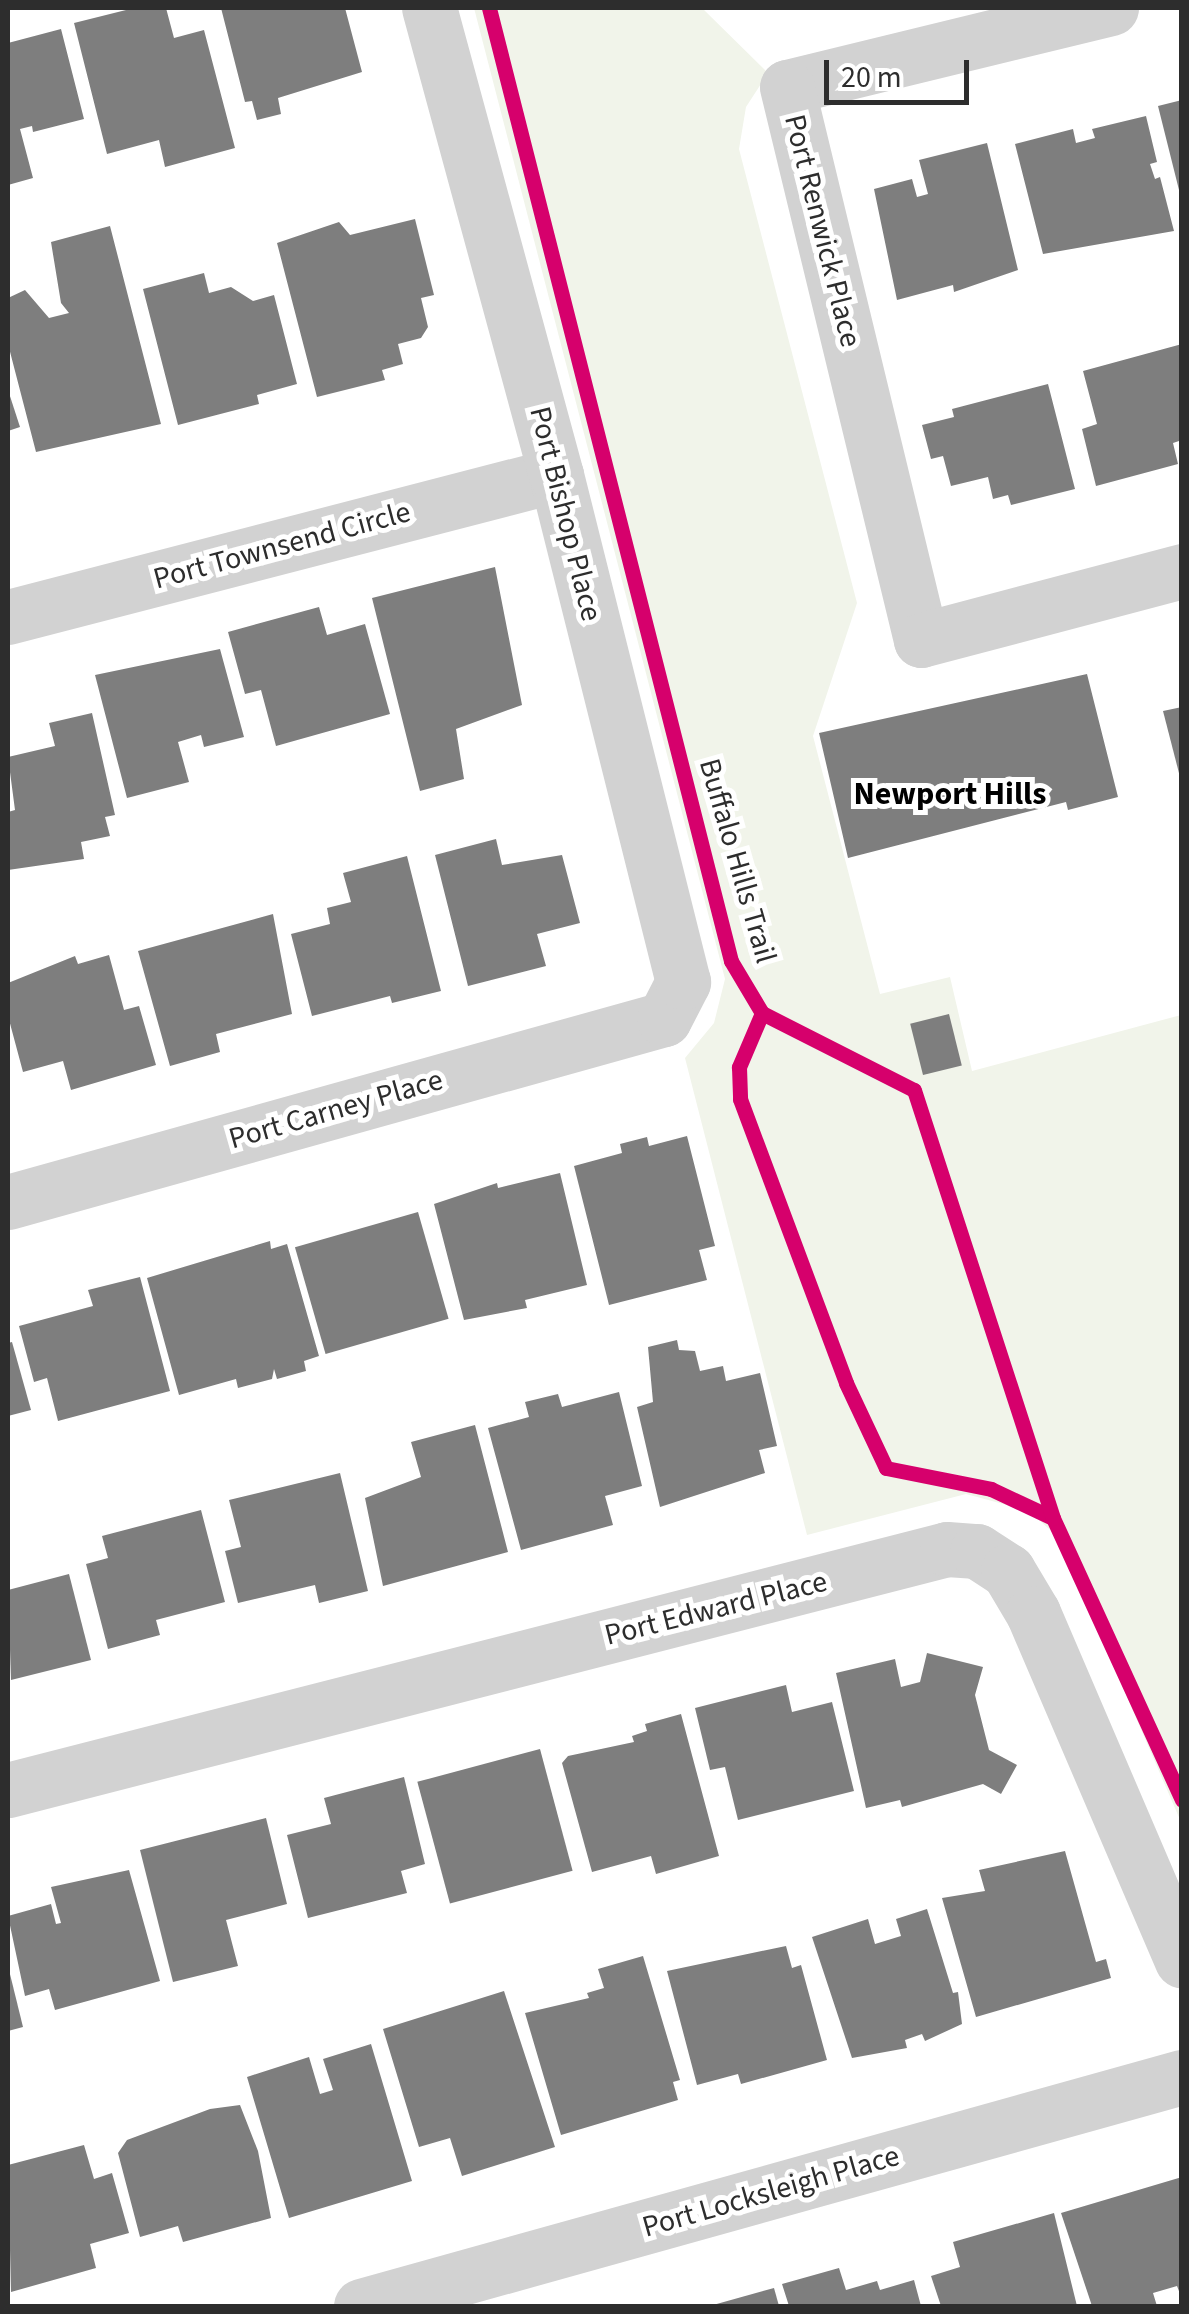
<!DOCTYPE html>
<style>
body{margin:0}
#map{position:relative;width:1189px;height:2314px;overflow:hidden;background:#fff;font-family:"Source Sans 3",sans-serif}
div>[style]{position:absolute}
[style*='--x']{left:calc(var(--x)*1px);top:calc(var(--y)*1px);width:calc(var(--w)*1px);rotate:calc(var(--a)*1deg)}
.green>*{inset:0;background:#f1f4ea}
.building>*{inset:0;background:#7e7e7e;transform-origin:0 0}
.minor>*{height:55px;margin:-27.5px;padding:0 27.5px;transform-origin:27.5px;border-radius:27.5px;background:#d2d2d2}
.cycleway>*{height:15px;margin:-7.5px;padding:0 7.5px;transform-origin:7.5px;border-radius:7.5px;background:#d6006c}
span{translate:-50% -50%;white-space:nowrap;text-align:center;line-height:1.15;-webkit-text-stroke:10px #fff;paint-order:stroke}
.street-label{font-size:30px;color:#2d2d2d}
.neighbourhood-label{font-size:32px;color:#000;font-weight:700}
.frame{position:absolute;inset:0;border:10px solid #2d2d2d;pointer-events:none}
.scale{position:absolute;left:824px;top:60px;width:145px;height:45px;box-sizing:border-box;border:5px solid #2d2d2d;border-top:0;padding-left:12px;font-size:30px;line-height:35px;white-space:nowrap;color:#2d2d2d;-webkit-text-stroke:8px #fff;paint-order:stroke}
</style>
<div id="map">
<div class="green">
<i style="clip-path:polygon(474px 8px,702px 8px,768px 73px,746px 107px,739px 149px,857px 603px,813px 736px,880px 994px,950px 977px,972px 1071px,1181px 1015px,1181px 1822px,1058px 1537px,1029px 1511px,966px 1494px,807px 1535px,685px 1058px,714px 1023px,725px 979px)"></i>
</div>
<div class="building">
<i style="clip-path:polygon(134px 8px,166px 8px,174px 38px,204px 30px,235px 148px,165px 167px,159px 140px,107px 154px,74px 23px)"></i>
<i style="clip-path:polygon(221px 8px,345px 8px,362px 72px,278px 98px,281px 114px,257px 120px,252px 101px,245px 102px)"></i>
<i style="clip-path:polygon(61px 29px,84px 119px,33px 132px,32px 126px,20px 129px,33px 178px,8px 185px,8px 43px)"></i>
<i style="clip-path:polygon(1182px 100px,1182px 194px,1180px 194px,1158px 106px)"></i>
<i style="clip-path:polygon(1146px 116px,1157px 162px,1150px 164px,1155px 179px,1160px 177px,1174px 231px,1043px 254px,1015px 144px,1073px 129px,1076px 143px,1095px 138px,1092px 129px)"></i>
<i style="clip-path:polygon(987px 143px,1018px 270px,954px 292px,953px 285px,897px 300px,874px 189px,912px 179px,917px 197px,928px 194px,919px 160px)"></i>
<i style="clip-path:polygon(415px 219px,434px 295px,421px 298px,428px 327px,421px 338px,398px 344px,403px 364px,382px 370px,385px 380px,317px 397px,277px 243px,339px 222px,350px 235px)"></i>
<i style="clip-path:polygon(110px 226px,161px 424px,36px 452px,8px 344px,8px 298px,25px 290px,49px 318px,69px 313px,61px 303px,51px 242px)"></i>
<i style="clip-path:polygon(204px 273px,209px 293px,231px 287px,253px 301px,274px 295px,297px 384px,257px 395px,259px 404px,178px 425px,143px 289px)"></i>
<i style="clip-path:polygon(1182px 344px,1182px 440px,1173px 443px,1178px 464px,1096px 486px,1082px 429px,1097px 424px,1083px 371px)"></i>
<i style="clip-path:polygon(1048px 384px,1075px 489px,1011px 505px,1008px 495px,993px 499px,988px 477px,951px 486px,943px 456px,931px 459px,922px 425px,954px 417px,952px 409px)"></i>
<i style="clip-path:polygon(8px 390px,20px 427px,8px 431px)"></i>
<i style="clip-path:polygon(495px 567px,522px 705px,456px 729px,464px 779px,420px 791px,372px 598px)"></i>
<i style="clip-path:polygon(319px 607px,327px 635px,365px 624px,390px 714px,276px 746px,261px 690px,245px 694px,228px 632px)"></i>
<i style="clip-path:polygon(220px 649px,244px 737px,204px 747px,201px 735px,178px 742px,189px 782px,127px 798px,95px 675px)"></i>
<i style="clip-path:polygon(1087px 674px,1118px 797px,1068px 810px,1066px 802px,848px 858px,819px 733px)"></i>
<i style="clip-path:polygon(1182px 707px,1182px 777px,1180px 777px,1163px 711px)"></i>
<i style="clip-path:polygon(92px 713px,115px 815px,105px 817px,110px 836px,81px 842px,84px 859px,8px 870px,8px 812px,15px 810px,8px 757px,55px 746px,49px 723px)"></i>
<i style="clip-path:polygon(496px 839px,502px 865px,562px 855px,580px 923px,537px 934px,546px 966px,468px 986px,435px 855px)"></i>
<i style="clip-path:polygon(407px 856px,441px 991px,392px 1003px,390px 996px,312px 1016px,291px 934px,330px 924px,327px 908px,351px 902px,343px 873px)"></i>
<i style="clip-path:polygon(273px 914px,292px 1014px,216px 1034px,220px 1052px,170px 1066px,138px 951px)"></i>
<i style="clip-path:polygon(109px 955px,124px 1010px,139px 1006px,156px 1065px,71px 1090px,63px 1061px,23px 1072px,8px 1016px,8px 983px,75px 956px,78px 964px)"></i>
<i style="left:949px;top:1014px;width:53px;height:40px;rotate:76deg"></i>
<i style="clip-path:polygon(687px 1136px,715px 1246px,699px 1250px,707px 1280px,609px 1305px,574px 1166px,622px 1153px,620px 1144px,647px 1137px,649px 1146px)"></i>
<i style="clip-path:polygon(560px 1173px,587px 1285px,525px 1300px,527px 1308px,464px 1320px,434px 1204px,497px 1183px,498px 1188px)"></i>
<i style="left:418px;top:1212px;width:111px;height:128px;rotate:74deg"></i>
<i style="clip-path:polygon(270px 1241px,271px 1249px,287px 1244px,319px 1356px,304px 1361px,306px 1371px,277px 1379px,274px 1369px,272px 1379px,238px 1388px,236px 1379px,179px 1395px,147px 1278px)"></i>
<i style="clip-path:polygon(140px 1277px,170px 1391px,58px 1421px,47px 1378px,34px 1382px,19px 1326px,93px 1306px,88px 1290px)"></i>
<i style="clip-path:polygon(677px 1340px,679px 1350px,695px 1351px,700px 1371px,723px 1366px,726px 1381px,760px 1373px,777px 1446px,759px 1450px,765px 1473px,660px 1507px,637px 1407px,653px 1402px,648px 1347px)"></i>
<i style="clip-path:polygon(12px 1342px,31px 1410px,8px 1416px,8px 1343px)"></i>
<i style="clip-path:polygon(619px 1392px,642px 1486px,605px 1496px,613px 1525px,521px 1550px,488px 1428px,529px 1417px,525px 1402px,558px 1394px,562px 1407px)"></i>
<i style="clip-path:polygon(475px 1425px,508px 1552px,383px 1586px,365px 1498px,421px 1477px,411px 1442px)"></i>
<i style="clip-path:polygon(340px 1473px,368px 1591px,319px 1603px,315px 1585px,238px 1603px,225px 1551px,241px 1547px,229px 1500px)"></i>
<i style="clip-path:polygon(201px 1510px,225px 1602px,156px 1620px,160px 1635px,108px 1649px,86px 1564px,108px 1558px,102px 1536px)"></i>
<i style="clip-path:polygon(69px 1574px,91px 1660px,11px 1680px,8px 1590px)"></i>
<i style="clip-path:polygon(927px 1653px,983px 1667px,975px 1695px,989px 1750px,1017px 1765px,1001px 1794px,983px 1784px,902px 1807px,900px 1800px,866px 1808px,836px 1673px,895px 1659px,901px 1687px,920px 1682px)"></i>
<i style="clip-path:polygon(786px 1685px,792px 1712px,832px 1702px,854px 1791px,738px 1820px,725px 1767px,710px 1770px,695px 1708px)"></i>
<i style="clip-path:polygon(681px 1714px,719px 1856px,656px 1874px,651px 1856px,592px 1872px,562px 1763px,568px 1756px,634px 1742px,632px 1736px,647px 1731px,645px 1724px)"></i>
<i style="left:540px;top:1749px;width:126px;height:127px;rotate:75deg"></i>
<i style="clip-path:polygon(404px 1777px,425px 1864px,401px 1871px,407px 1893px,308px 1918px,287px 1835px,331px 1824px,324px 1798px)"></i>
<i style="clip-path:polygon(266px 1818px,287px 1904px,226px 1920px,238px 1966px,173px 1982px,140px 1850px)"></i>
<i style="clip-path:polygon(1065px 1851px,1096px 1962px,1106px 1959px,1111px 1978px,976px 2017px,942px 1898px,985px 1891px,979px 1870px)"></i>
<i style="clip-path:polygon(129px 1870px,160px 1981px,55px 2010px,49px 1989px,25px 1996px,8px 1916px,51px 1904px,56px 1924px,61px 1923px,51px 1887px)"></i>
<i style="clip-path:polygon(927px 1909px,953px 1993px,958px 1992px,962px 2024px,925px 2041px,922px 2034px,905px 2040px,907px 2048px,852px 2058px,812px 1937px,868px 1919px,875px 1944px,901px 1936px,896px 1919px)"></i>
<i style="clip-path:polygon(786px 1946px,792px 1968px,801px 1965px,827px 2060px,741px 2084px,738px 2074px,697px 2085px,667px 1971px)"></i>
<i style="clip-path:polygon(643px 1956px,680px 2080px,673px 2082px,678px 2100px,561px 2135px,525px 2013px,589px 1998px,587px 1993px,604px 1988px,598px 1969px)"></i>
<i style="clip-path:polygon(8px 1966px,23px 2027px,8px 2031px)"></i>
<i style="clip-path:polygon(504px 1991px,555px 2147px,462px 2176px,450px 2138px,419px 2147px,383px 2029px)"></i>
<i style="clip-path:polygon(371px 2044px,412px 2181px,289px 2218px,247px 2077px,309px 2057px,320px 2094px,333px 2090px,323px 2059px)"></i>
<i style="clip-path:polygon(240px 2105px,258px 2151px,271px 2218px,183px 2242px,178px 2226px,140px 2237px,118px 2153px,127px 2140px,210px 2109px)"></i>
<i style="clip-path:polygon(84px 2145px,94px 2179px,112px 2173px,129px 2233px,90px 2244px,96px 2268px,11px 2292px,8px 2165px)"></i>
<i style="clip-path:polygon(1182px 2177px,1182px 2299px,1177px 2286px,1153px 2293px,1157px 2306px,1092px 2306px,1061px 2213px)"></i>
<i style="clip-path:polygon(1054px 2213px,1077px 2306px,941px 2306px,931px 2276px,960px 2267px,953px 2242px)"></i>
<i style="clip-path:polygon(839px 2268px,846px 2290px,877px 2281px,880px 2290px,914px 2280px,921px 2306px,789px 2306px,782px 2284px)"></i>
<i style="clip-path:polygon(774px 2288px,779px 2306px,713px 2306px,713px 2305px)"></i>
</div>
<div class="minor">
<i style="--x:1111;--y:8;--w:333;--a:166.3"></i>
<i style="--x:787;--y:87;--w:569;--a:76.38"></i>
<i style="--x:921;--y:640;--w:270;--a:-14.8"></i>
<i style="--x:8;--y:617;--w:566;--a:-14.53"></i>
<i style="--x:8;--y:1202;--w:681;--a:-15.59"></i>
<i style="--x:664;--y:1019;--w:42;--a:-62.8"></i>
<i style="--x:683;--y:982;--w:523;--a:-104.06"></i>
<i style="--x:556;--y:475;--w:484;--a:-105.2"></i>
<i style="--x:8;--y:1790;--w:969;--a:-14.39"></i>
<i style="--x:947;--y:1549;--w:30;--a:4"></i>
<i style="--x:977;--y:1551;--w:37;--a:33"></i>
<i style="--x:1008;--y:1571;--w:49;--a:59.2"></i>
<i style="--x:1033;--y:1613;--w:378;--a:66.8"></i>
<i style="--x:361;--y:2306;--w:852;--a:-15.59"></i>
</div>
<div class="cycleway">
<i style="--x:489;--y:8;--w:983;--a:75.75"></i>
<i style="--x:731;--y:961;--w:61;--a:59.2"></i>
<i style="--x:762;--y:1013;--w:59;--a:113.1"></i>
<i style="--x:739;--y:1067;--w:32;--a:88"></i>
<i style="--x:740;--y:1099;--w:303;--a:69.5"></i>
<i style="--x:846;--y:1383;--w:94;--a:64.8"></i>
<i style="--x:886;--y:1468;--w:107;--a:11.3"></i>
<i style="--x:991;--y:1489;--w:68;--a:25.1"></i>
<i style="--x:1053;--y:1518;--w:310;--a:65.4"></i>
<i style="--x:762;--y:1013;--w:170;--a:26.9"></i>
<i style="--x:914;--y:1090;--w:450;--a:72"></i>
</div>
<div class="street-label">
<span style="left:822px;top:231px;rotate:76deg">Port Renwick Place</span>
<span style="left:565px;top:514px;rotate:76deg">Port Bishop Place</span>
<span style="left:282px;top:546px;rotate:-15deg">Port Townsend Circle</span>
<span style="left:737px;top:861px;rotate:74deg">Buffalo Hills Trail</span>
<span style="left:336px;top:1110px;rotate:-16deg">Port Carney Place</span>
<span style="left:716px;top:1609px;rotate:-14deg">Port Edward Place</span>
<span style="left:771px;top:2192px;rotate:-16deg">Port Locksleigh Place</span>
</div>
<div class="neighbourhood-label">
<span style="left:950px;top:794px">Newport Hills</span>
</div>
<div class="frame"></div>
<div class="scale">20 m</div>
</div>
